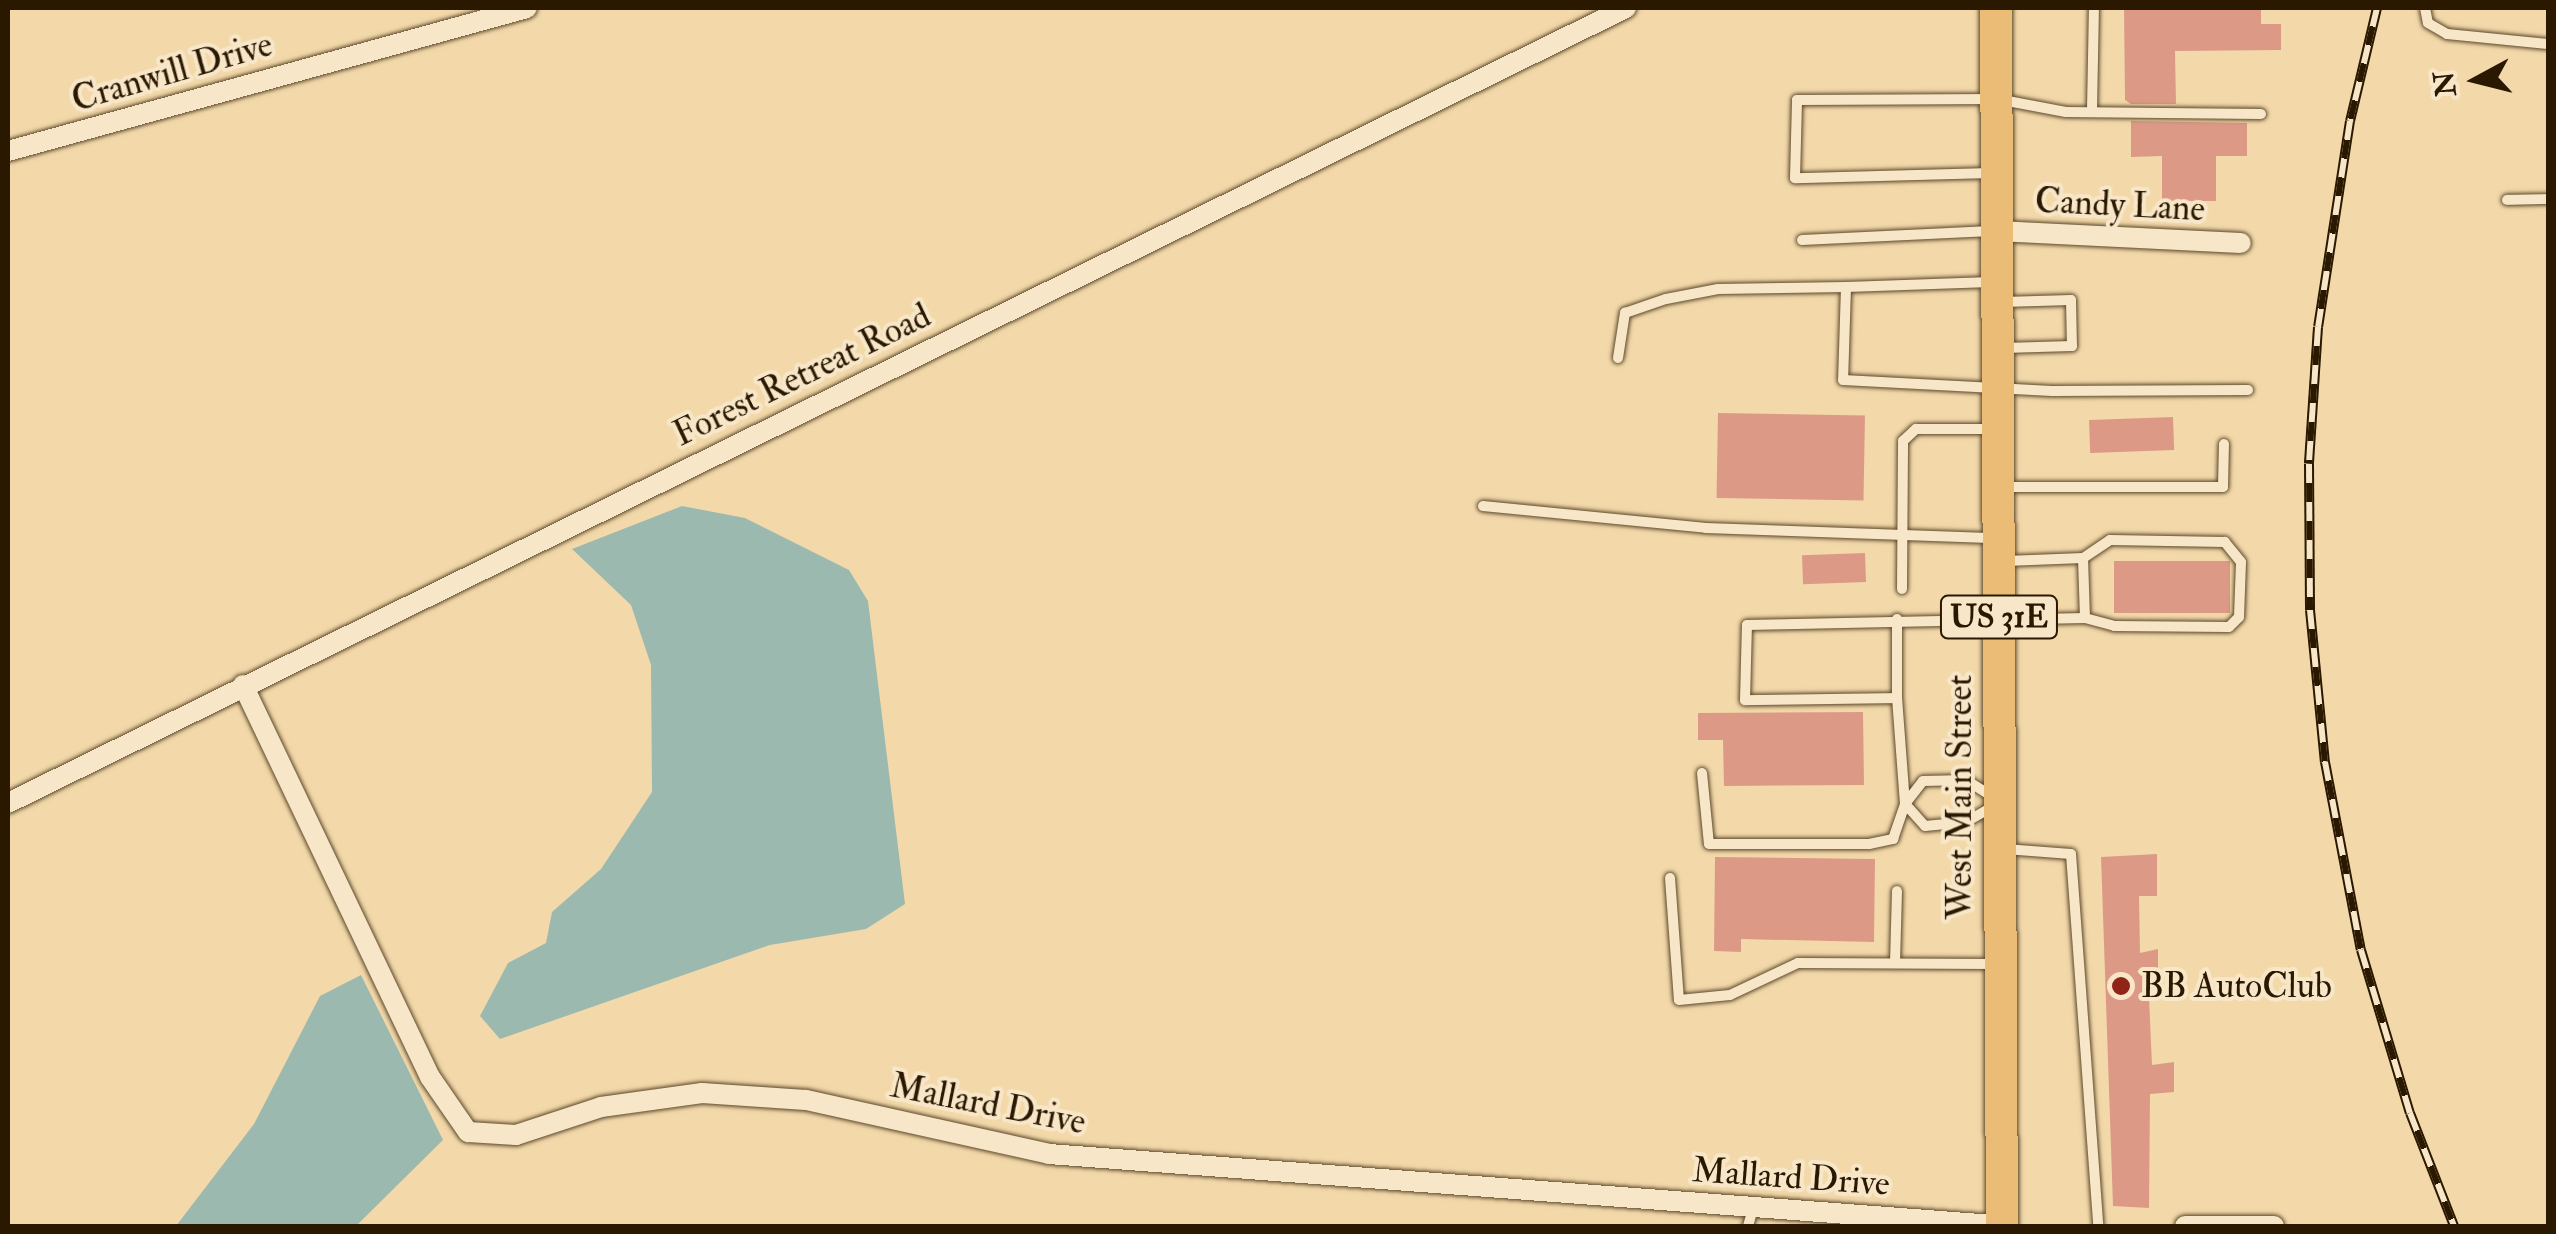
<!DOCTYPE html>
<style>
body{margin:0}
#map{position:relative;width:2556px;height:1234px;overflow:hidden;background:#f3d9aa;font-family:"IM FELL Double Pica",serif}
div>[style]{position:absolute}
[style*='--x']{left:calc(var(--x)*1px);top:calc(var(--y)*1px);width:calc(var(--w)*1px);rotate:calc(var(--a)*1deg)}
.water>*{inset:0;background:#9cb9af}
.building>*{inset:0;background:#dc9a86;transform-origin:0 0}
.roads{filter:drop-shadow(0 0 2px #5c482a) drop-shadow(0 0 2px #5c482a)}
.service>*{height:10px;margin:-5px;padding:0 5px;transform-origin:5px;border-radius:5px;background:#f7e6c8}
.minor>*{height:20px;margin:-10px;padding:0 10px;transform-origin:10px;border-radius:10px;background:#f7e6c8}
.primary>*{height:32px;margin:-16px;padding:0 16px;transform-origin:16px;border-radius:16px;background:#eabc75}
.rail>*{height:10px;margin-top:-5px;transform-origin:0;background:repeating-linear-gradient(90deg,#f7e6c8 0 19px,#2a1800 0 38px);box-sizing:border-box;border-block:2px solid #2a1800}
.dots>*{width:28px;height:28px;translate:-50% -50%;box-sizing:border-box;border:5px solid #f7e6c8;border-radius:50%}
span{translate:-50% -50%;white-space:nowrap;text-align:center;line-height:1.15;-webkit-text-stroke:8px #f7e6c8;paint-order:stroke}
.shield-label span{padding:2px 8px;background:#f7e6c8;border:2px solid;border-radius:8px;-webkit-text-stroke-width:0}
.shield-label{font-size:32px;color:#2a1800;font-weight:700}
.street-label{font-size:35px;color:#2a1800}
.poi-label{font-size:35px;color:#2a1800}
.left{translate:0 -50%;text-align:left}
.frame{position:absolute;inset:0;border:10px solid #2a1800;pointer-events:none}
.north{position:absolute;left:2426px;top:30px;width:100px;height:100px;-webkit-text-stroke:8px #f7e6c8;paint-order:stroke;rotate:263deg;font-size:28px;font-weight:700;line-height:40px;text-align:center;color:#2a1800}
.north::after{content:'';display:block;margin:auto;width:35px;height:45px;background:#2a1800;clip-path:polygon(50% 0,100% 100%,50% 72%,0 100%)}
</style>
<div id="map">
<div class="water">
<i style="clip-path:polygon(682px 506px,745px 518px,849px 570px,868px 601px,905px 904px,866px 929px,770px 945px,500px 1039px,480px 1016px,508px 963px,546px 943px,552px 912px,601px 869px,652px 792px,651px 665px,631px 605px,572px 549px)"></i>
<i style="clip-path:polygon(361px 975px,443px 1140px,356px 1226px,176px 1226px,254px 1124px,320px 996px)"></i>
</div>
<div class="building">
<i style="clip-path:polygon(2124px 8px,2261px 8px,2261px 24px,2281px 24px,2281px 50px,2175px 51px,2176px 104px,2131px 104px,2125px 100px)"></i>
<i style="clip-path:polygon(2131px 121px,2247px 123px,2247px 156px,2216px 156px,2216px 201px,2162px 201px,2162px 156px,2131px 157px)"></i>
<i style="left:1718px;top:413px;width:147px;height:85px;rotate:1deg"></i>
<i style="left:2173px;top:417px;width:33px;height:84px;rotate:88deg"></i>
<i style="left:1865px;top:553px;width:29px;height:63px;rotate:88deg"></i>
<i style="left:2114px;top:561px;width:116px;height:52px"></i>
<i style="clip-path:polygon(1863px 712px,1864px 785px,1724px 786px,1723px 740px,1698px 740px,1698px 713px)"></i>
<i style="clip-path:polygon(2157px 854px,2157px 896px,2139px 896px,2140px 953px,2158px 949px,2158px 974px,2148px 975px,2152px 1065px,2174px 1062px,2174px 1092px,2150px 1094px,2149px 1208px,2113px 1206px,2101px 857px)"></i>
<i style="clip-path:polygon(1715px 857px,1875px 859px,1874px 942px,1741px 939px,1741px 952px,1714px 951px)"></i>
</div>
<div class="roads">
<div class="service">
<i style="--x:2425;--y:8;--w:15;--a:79"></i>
<i style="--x:2428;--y:23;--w:22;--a:30"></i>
<i style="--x:2447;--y:34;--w:101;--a:5.7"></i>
<i style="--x:2092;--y:110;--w:102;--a:-88.9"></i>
<i style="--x:1991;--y:173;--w:196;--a:178.5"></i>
<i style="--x:1795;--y:178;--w:78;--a:-88.5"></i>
<i style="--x:1797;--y:100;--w:200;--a:-0.3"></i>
<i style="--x:1997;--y:99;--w:70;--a:10.7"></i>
<i style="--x:2066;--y:112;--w:195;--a:0.6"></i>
<i style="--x:2507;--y:200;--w:41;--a:-1.4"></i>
<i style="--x:1802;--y:240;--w:189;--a:-2.7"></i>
<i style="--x:1991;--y:282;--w:145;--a:178"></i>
<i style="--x:1846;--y:287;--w:93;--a:91.8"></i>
<i style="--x:1843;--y:380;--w:209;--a:3"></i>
<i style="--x:2052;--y:391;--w:196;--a:-0.3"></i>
<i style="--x:2003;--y:302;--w:68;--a:-1.7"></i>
<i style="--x:2071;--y:300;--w:46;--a:88.8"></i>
<i style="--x:2072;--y:346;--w:68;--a:178.3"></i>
<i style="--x:1618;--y:358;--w:46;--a:-81.2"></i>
<i style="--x:1625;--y:313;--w:43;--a:-18.9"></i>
<i style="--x:1666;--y:299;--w:53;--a:-10.9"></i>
<i style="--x:1718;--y:289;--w:128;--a:-0.9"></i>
<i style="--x:2005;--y:487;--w:218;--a:0"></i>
<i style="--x:2223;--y:487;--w:43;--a:-88.7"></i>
<i style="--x:1483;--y:506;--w:224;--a:5.6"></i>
<i style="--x:1706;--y:528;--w:287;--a:2"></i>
<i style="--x:2083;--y:558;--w:60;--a:88.1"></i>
<i style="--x:1902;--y:589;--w:148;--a:-89.6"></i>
<i style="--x:1903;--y:441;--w:18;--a:-43"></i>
<i style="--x:1916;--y:429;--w:76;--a:0"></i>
<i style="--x:1897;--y:698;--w:79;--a:-90"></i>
<i style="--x:1702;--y:773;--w:71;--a:84.4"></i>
<i style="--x:1709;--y:844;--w:160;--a:0"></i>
<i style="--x:1869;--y:844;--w:25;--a:-12"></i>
<i style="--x:1893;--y:839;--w:37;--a:-71"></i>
<i style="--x:1905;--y:804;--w:29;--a:-52"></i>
<i style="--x:1923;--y:781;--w:43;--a:-1.3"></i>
<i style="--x:1966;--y:780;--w:31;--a:32"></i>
<i style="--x:1992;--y:807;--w:30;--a:150"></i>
<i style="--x:1966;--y:822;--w:41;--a:174.4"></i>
<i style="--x:1925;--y:826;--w:30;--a:-132"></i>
<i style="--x:1905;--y:804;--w:106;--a:-94.3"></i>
<i style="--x:1897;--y:698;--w:152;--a:179.2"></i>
<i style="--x:1745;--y:700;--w:75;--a:-88.5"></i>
<i style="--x:1747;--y:625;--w:338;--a:-1.2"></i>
<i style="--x:2085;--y:618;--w:30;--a:15"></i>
<i style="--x:2114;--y:626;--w:115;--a:0.5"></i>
<i style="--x:2229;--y:627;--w:14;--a:-45"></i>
<i style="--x:2239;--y:617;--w:55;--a:-87.9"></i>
<i style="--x:2241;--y:562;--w:26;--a:-129"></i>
<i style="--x:2225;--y:542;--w:115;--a:-179"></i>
<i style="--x:2110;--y:540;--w:32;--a:146"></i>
<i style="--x:2083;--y:558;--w:77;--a:177.8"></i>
<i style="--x:2005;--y:849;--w:66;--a:4.3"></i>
<i style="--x:2071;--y:854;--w:373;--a:85.8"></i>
<i style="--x:1670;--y:878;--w:122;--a:85.8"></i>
<i style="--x:1679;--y:1000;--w:51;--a:-5.6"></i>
<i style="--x:1730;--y:995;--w:75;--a:-25.2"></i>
<i style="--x:1798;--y:963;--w:196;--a:0.3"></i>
<i style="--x:1895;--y:963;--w:72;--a:-88.4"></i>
<i style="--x:1748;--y:1226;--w:19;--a:-74"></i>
</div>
<div class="minor">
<i style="--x:8;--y:151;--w:538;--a:-15.4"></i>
<i style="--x:1997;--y:231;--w:244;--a:2.8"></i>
<i style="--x:243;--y:685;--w:434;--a:64.5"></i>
<i style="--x:430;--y:1077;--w:67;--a:55.4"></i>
<i style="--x:468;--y:1132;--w:48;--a:3.6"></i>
<i style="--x:516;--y:1135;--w:89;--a:-18.2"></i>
<i style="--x:601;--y:1107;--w:102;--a:-7.9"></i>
<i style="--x:702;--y:1093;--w:104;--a:3.9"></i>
<i style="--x:806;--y:1100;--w:249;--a:12.5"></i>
<i style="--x:1049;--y:1154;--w:961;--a:4.3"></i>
<i style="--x:8;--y:803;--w:1803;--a:-26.17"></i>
<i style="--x:2185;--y:1226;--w:89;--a:0"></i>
</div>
<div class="primary">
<i style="--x:1996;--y:8;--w:1218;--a:89.72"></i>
</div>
</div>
<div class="rail">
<i style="--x:2377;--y:8;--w:116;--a:103.4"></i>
<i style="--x:2350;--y:121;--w:208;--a:98.8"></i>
<i style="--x:2318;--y:327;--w:137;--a:93.8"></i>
<i style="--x:2309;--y:464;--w:146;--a:89.6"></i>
<i style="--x:2310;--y:610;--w:153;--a:84.4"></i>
<i style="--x:2325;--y:762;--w:191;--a:79.2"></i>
<i style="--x:2361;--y:950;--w:170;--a:73.3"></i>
<i style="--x:2410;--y:1113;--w:121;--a:68.7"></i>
</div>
<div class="dots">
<i style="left:2121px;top:986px;background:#8f2418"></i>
</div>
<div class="shield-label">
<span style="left:1999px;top:617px">US 31E</span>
</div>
<div class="street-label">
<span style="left:172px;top:72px;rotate:-16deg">Cranwill Drive</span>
<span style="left:2120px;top:205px;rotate:3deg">Candy Lane</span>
<span style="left:802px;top:375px;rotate:-26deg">Forest Retreat Road</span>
<span style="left:1960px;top:797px;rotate:-90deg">West Main Street</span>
<span style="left:988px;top:1104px;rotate:11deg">Mallard Drive</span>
<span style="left:1791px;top:1177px;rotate:4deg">Mallard Drive</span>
</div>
<div class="poi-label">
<span class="left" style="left:2141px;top:986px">BB AutoClub</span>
</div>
<div class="frame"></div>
<div class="north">N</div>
</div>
